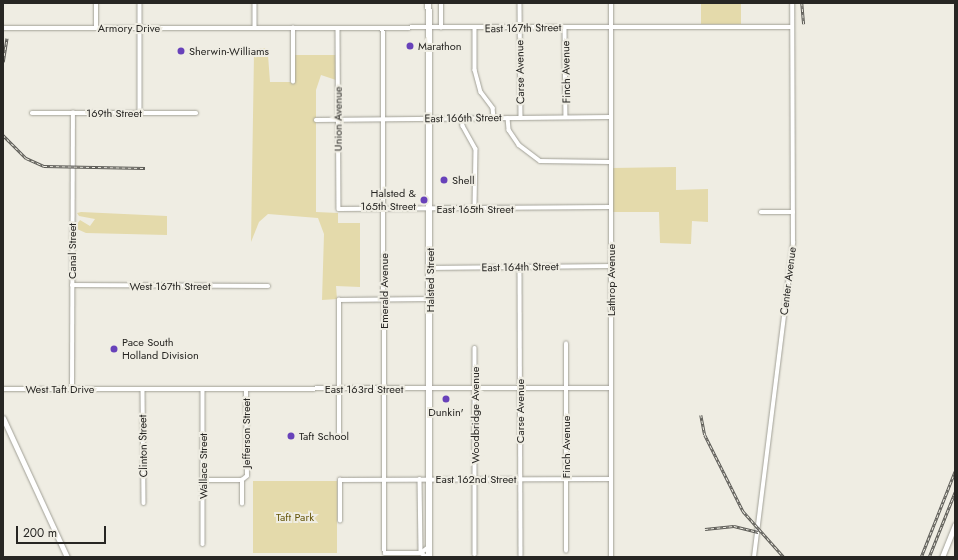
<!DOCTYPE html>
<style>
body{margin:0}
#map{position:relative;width:958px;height:560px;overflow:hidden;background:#efede3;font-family:Jost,sans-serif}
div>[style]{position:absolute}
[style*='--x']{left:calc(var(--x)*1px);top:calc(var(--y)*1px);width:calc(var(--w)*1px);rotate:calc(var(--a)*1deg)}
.green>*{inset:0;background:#e4daab;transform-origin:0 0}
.roads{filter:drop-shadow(0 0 1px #a1a096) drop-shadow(0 0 1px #a1a096)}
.street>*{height:3.5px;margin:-1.75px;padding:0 1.75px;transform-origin:1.75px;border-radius:1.75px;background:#fff}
.secondary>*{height:5px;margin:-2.5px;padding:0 2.5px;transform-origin:2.5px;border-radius:2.5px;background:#fff}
.primary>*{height:5.5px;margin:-2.75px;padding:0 2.75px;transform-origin:2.75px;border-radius:2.75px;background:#fff}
.rail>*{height:2.5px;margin-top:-1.25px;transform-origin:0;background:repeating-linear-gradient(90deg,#efede3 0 3px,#5c5b56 0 6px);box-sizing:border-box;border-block:1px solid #5c5b56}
.dots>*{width:11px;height:11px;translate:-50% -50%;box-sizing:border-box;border:2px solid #efede3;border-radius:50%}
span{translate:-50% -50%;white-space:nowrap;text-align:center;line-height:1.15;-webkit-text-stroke:4px #efede3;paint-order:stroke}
.street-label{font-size:11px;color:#272623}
.poi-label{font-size:11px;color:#272623}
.left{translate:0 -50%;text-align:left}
.right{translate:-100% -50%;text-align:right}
.park-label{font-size:11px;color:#66570c}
.frame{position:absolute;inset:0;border:4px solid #272623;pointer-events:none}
.scale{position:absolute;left:16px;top:526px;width:90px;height:18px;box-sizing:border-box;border:2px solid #272623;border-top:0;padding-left:5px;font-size:12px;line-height:14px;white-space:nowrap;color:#272623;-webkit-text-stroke:3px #efede3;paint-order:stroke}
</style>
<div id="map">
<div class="green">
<i style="left:701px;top:3px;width:40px;height:21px"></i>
<i style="clip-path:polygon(258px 48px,265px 48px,268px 55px,270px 82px,294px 82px,294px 55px,336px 55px,336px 80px,321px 75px,316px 90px,316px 212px,338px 213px,338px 223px,360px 223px,360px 287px,336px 286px,337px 299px,322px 300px,324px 234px,318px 218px,268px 214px,259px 222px,251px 242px,254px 53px)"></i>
<i style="clip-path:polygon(676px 167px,676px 190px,708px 189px,708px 222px,692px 221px,691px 244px,660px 243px,659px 212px,613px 212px,612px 168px)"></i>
<i style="clip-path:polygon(81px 212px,167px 216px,167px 235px,86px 233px,77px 229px,77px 224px,80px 220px,90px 226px,95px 219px,79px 216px,77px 213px)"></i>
<i style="left:253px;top:481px;width:84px;height:72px"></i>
</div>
<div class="roads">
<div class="street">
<i style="--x:140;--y:3;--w:109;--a:90"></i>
<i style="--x:255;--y:3;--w:25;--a:90"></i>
<i style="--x:520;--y:3;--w:115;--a:89.5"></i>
<i style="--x:611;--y:3;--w:554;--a:90"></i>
<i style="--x:565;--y:27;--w:90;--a:89.4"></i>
<i style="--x:3;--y:28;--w:789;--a:-0.07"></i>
<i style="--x:96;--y:28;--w:25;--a:-90"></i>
<i style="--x:338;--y:28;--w:181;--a:89.7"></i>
<i style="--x:339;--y:209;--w:271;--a:-0.4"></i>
<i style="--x:383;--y:28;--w:525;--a:89.78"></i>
<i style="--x:385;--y:553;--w:36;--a:0"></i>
<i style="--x:421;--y:553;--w:11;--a:-38"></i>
<i style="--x:441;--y:28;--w:25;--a:-90"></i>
<i style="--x:475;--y:28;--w:42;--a:90"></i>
<i style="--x:475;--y:70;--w:23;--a:75"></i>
<i style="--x:481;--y:92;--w:20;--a:53"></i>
<i style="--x:493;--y:108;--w:10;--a:84"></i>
<i style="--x:293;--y:82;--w:54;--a:-90"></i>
<i style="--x:32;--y:113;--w:164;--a:0"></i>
<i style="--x:508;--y:118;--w:12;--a:85"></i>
<i style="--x:509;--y:130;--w:18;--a:56"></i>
<i style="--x:519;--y:145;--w:26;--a:37"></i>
<i style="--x:540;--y:161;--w:69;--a:0.8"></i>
<i style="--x:462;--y:119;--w:7;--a:82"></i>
<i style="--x:463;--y:126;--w:26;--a:61"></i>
<i style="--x:476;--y:149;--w:60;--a:91"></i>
<i style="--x:316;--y:120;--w:294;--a:-0.6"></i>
<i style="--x:761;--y:212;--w:32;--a:0"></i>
<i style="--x:520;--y:267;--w:288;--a:89.8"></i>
<i style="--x:430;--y:268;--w:181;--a:-0.6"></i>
<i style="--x:72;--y:285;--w:196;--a:0.3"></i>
<i style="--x:475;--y:348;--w:206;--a:90"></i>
<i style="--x:3;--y:389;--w:608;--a:-0.09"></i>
<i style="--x:72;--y:389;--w:276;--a:-89.8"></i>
<i style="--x:143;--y:389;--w:114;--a:89.5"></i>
<i style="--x:203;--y:389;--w:155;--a:90"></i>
<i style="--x:339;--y:436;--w:136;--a:-90"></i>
<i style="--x:339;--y:300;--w:91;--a:-0.6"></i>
<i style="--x:420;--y:479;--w:74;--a:89.2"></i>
<i style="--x:203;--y:480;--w:39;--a:0"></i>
<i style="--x:242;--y:480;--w:6;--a:-39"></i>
<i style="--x:247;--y:476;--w:86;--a:-90.7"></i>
<i style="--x:242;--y:504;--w:24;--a:-90"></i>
<i style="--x:340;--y:521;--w:41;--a:-90"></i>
<i style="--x:340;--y:480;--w:271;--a:-0.2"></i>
<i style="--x:566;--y:551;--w:207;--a:-90"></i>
<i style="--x:421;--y:553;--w:7;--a:34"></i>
<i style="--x:754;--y:557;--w:317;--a:-82.9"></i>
<i style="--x:793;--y:242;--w:239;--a:-90.2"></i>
</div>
<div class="secondary">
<i style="--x:3;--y:418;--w:153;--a:65.3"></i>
<i style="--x:942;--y:557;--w:35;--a:-68"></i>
</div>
<div class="primary">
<i style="--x:429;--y:3;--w:554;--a:89.9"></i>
</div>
</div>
<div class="rail">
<i style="--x:802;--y:3;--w:21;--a:85"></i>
<i style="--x:3;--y:62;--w:24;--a:-81"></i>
<i style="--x:3;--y:135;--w:33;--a:45"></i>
<i style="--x:26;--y:158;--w:20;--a:24"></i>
<i style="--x:44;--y:166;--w:101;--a:1.1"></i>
<i style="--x:701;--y:415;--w:20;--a:79"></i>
<i style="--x:705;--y:435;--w:85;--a:63.4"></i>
<i style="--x:743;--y:511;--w:62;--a:48.3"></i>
<i style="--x:705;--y:529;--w:29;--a:-6"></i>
<i style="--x:734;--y:526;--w:25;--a:14"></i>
<i style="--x:921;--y:557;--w:92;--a:-68.4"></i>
<i style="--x:929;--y:557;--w:70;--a:-68.2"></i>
</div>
<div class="dots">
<i style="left:410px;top:46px;background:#6842ba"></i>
<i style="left:181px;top:51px;background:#6842ba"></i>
<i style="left:444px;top:180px;background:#6842ba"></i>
<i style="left:424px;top:200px;background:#6842ba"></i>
<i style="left:114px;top:349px;background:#6842ba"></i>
<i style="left:446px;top:399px;background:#6842ba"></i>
<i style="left:291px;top:436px;background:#6842ba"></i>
</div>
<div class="street-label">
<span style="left:129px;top:28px">Armory Drive</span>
<span style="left:523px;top:28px;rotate:-1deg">East 167th Street</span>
<span style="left:520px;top:72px;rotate:-91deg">Carse Avenue</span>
<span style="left:566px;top:72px;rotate:-91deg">Finch Avenue</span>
<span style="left:114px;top:113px">169th Street</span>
<span style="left:463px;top:118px;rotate:-1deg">East 166th Street</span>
<span style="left:338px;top:119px;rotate:-90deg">Union Avenue</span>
<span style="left:475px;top:209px">East 165th Street</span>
<span style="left:72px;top:251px;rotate:-90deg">Canal Street</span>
<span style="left:520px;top:267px;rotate:-1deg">East 164th Street</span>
<span style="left:430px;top:280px;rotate:-90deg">Halsted Street</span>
<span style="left:611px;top:280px;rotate:-90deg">Lathrop Avenue</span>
<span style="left:788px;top:281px;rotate:-83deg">Center Avenue</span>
<span style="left:170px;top:286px">West 167th Street</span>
<span style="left:384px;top:291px;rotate:-90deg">Emerald Avenue</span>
<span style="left:60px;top:389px">West Taft Drive</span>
<span style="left:364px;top:389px">East 163rd Street</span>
<span style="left:520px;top:411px;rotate:-90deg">Carse Avenue</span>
<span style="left:475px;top:415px;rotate:-90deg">Woodbridge Avenue</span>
<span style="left:246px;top:433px;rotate:-90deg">Jefferson Street</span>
<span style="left:143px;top:446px;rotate:-91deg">Clinton Street</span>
<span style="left:566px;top:447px;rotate:-90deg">Finch Avenue</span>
<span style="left:203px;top:466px;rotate:-90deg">Wallace Street</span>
<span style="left:476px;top:479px">East 162nd Street</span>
</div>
<div class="poi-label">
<span class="left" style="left:418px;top:46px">Marathon</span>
<span class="left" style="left:189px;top:51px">Sherwin-Williams</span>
<span class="left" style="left:452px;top:180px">Shell</span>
<span class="right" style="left:416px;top:200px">Halsted &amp;<br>165th Street</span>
<span class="left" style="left:122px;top:349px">Pace South<br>Holland Division</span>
<span style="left:446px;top:412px">Dunkin'</span>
<span class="left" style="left:299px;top:436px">Taft School</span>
</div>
<div class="park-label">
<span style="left:295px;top:517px">Taft Park</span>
</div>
<div class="frame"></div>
<div class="scale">200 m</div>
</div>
